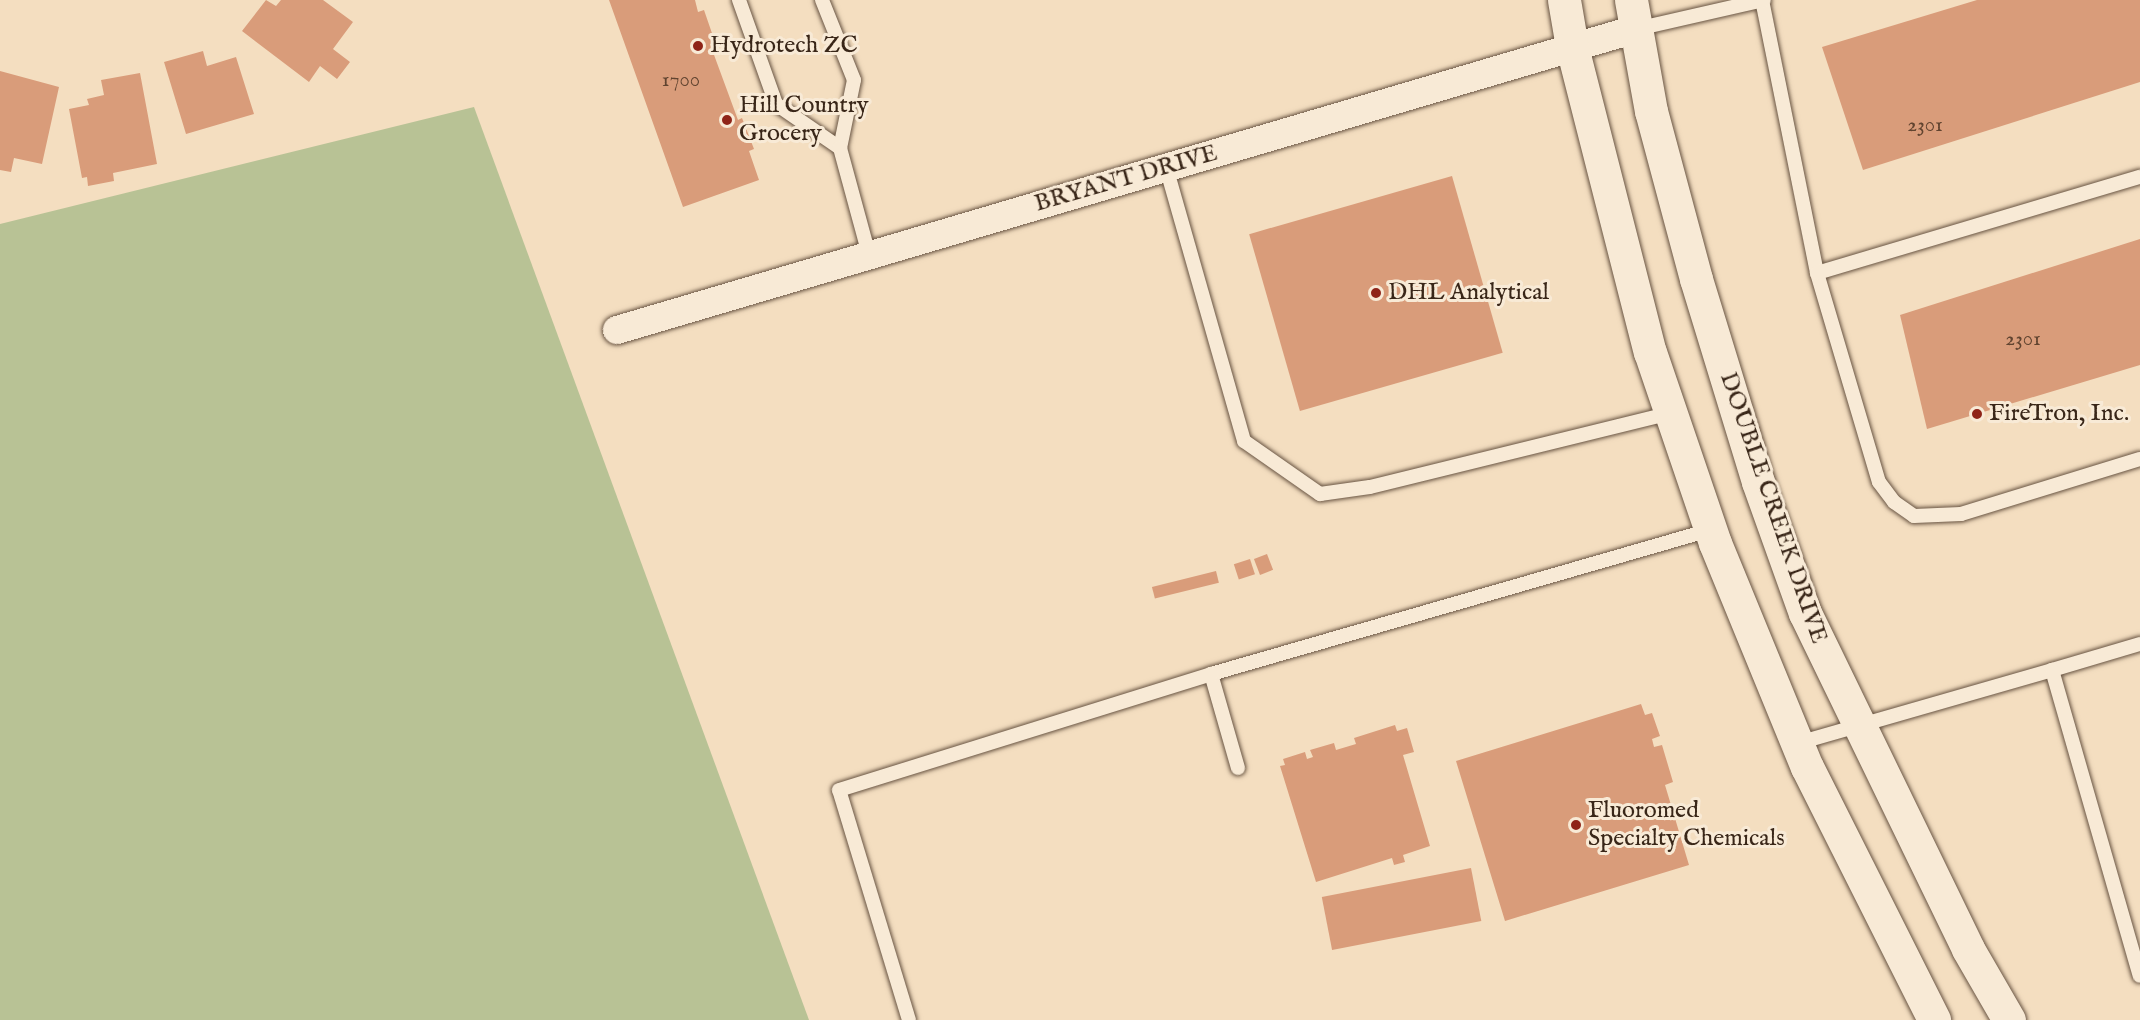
<!DOCTYPE html>
<style>
body{margin:0}
#map{position:relative;width:2140px;height:1020px;overflow:hidden;background:#f4dec0;font-family:"IM FELL English",serif}
div>[style]{position:absolute}
[style*='--x']{left:calc(var(--x)*1px);top:calc(var(--y)*1px);width:calc(var(--w)*1px);rotate:calc(var(--a)*1deg)}
.green>*{inset:0;background:#b8c295}
.building>*{inset:0;background:#d99c7a;transform-origin:0 0}
.roads{filter:drop-shadow(0 0 2px #685442) drop-shadow(0 0 2px #685442)}
.lane>*{height:14px;margin:-7px;padding:0 7px;transform-origin:7px;border-radius:7px;background:#f8ead6}
.street>*{height:28px;margin:-14px;padding:0 14px;transform-origin:14px;border-radius:14px;background:#f8ead6}
.secondary>*{height:33px;margin:-16.5px;padding:0 16.5px;transform-origin:16.5px;border-radius:16.5px;background:#f8ead6}
.dots>*{width:16px;height:16px;translate:-50% -50%;box-sizing:border-box;border:3px solid #f8ead6;border-radius:50%}
span{translate:-50% -50%;white-space:nowrap;text-align:center;line-height:1.15;-webkit-text-stroke:6px #f8ead6;paint-order:stroke}
.number-label{font-size:21px;color:#614430}
.number-label span{-webkit-text-stroke-width:0}
.poi-label{font-size:24px;color:#392618}
.left{translate:0 -50%;text-align:left}
.street-label{font-size:24px;color:#392618}
</style>
<div id="map">
<div class="green">
<i style="clip-path:polygon(474px 107px,809px 1020px,0 1020px,0 224px)"></i>
</div>
<div class="building">
<i style="clip-path:polygon(266px 0,276px 6px,281px 0,323px 0,353px 22px,333px 49px,350px 62px,337px 79px,320px 66px,309px 82px,242px 31px)"></i>
<i style="clip-path:polygon(609px 0,695px 0,698px 12px,704px 10px,715px 42px,710px 44px,738px 120px,742px 118px,754px 149px,749px 151px,759px 180px,683px 207px)"></i>
<i style="clip-path:polygon(1977px 0,2140px 0,2140px 82px,1863px 170px,1822px 47px)"></i>
<i style="clip-path:polygon(203px 51px,207px 66px,236px 57px,254px 114px,186px 134px,164px 62px)"></i>
<i style="clip-path:polygon(0 71px,59px 87px,42px 164px,14px 158px,11px 172px,0 170px)"></i>
<i style="clip-path:polygon(140px 73px,157px 164px,113px 173px,114px 181px,88px 186px,87px 177px,82px 178px,69px 109px,89px 105px,87px 99px,104px 95px,101px 80px)"></i>
<i style="left:1452px;top:176px;width:184px;height:211px;rotate:74deg"></i>
<i style="clip-path:polygon(2140px 239px,2140px 365px,1927px 429px,1900px 315px)"></i>
<i style="left:1267px;top:554px;width:17px;height:14px;rotate:69deg"></i>
<i style="left:1250px;top:559px;width:16px;height:17px;rotate:72deg"></i>
<i style="left:1216px;top:571px;width:12px;height:66px;rotate:76deg"></i>
<i style="clip-path:polygon(1641px 704px,1645px 715px,1652px 713px,1660px 736px,1652px 739px,1654px 747px,1662px 745px,1673px 782px,1665px 785px,1689px 865px,1505px 921px,1456px 761px)"></i>
<i style="clip-path:polygon(1395px 725px,1397px 731px,1407px 728px,1414px 752px,1403px 755px,1430px 846px,1403px 855px,1405px 862px,1394px 865px,1392px 858px,1316px 882px,1280px 766px,1285px 765px,1283px 759px,1305px 752px,1307px 759px,1313px 757px,1310px 750px,1334px 743px,1336px 750px,1356px 744px,1354px 738px)"></i>
<i style="left:1471px;top:868px;width:54px;height:152px;rotate:79deg"></i>
</div>
<div class="roads">
<div class="lane">
<i style="--x:739;--y:0;--w:110;--a:70.4"></i>
<i style="--x:776;--y:104;--w:78;--a:34.5"></i>
<i style="--x:822;--y:0;--w:86;--a:68.2"></i>
<i style="--x:854;--y:80;--w:69;--a:101.6"></i>
<i style="--x:840;--y:148;--w:111;--a:74.8"></i>
<i style="--x:1762;--y:0;--w:278;--a:78.6"></i>
<i style="--x:1817;--y:273;--w:218;--a:73.5"></i>
<i style="--x:1879;--y:482;--w:25;--a:53"></i>
<i style="--x:1894;--y:502;--w:24;--a:35"></i>
<i style="--x:1914;--y:516;--w:47;--a:-2.4"></i>
<i style="--x:1961;--y:514;--w:187;--a:-17.1"></i>
<i style="--x:1636;--y:29;--w:131;--a:-12.8"></i>
<i style="--x:1166;--y:167;--w:285;--a:74.1"></i>
<i style="--x:1244;--y:441;--w:93;--a:34.9"></i>
<i style="--x:1320;--y:494;--w:50;--a:-8"></i>
<i style="--x:1370;--y:487;--w:310;--a:-13.8"></i>
<i style="--x:1817;--y:273;--w:337;--a:-16.6"></i>
<i style="--x:2052;--y:670;--w:92;--a:-16.5"></i>
<i style="--x:1798;--y:743;--w:264;--a:-16"></i>
<i style="--x:2052;--y:670;--w:318;--a:74"></i>
<i style="--x:1238;--y:768;--w:98;--a:-106"></i>
<i style="--x:1211;--y:674;--w:519;--a:-16.1"></i>
<i style="--x:909;--y:1020;--w:240;--a:-106.9"></i>
<i style="--x:839;--y:790;--w:390;--a:-17.3"></i>
</div>
<div class="street">
<i style="--x:617;--y:330;--w:1063;--a:-16.46"></i>
</div>
<div class="secondary">
<i style="--x:1564;--y:0;--w:48;--a:80.3"></i>
<i style="--x:1572;--y:47;--w:315;--a:75.7"></i>
<i style="--x:1650;--y:352;--w:202;--a:71.2"></i>
<i style="--x:1715;--y:543;--w:242;--a:67.7"></i>
<i style="--x:1807;--y:767;--w:283;--a:63.3"></i>
<i style="--x:1631;--y:0;--w:113;--a:79.8"></i>
<i style="--x:1651;--y:111;--w:174;--a:75"></i>
<i style="--x:1696;--y:279;--w:212;--a:73"></i>
<i style="--x:1758;--y:482;--w:139;--a:70.3"></i>
<i style="--x:1805;--y:613;--w:373;--a:64.1"></i>
<i style="--x:1968;--y:949;--w:82;--a:60"></i>
</div>
</div>
<div class="dots">
<i style="left:698px;top:46px;background:#8f2418"></i>
<i style="left:727px;top:120px;background:#8f2418"></i>
<i style="left:1376px;top:293px;background:#8f2418"></i>
<i style="left:1977px;top:414px;background:#8f2418"></i>
<i style="left:1576px;top:825px;background:#8f2418"></i>
</div>
<div class="number-label">
<span style="left:681px;top:81px">1700</span>
<span style="left:1925px;top:126px">2301</span>
<span style="left:2023px;top:340px">2301</span>
</div>
<div class="poi-label">
<span class="left" style="left:710px;top:46px">Hydrotech ZC</span>
<span class="left" style="left:739px;top:120px">Hill Country<br>Grocery</span>
<span class="left" style="left:1388px;top:293px">DHL Analytical</span>
<span class="left" style="left:1989px;top:414px">FireTron, Inc.</span>
<span class="left" style="left:1588px;top:825px">Fluoromed<br>Specialty Chemicals</span>
</div>
<div class="street-label">
<span style="left:1126px;top:179px;rotate:-16deg">BRYANT DRIVE</span>
<span style="left:1773px;top:508px;rotate:71deg">DOUBLE CREEK DRIVE</span>
</div>
</div>
